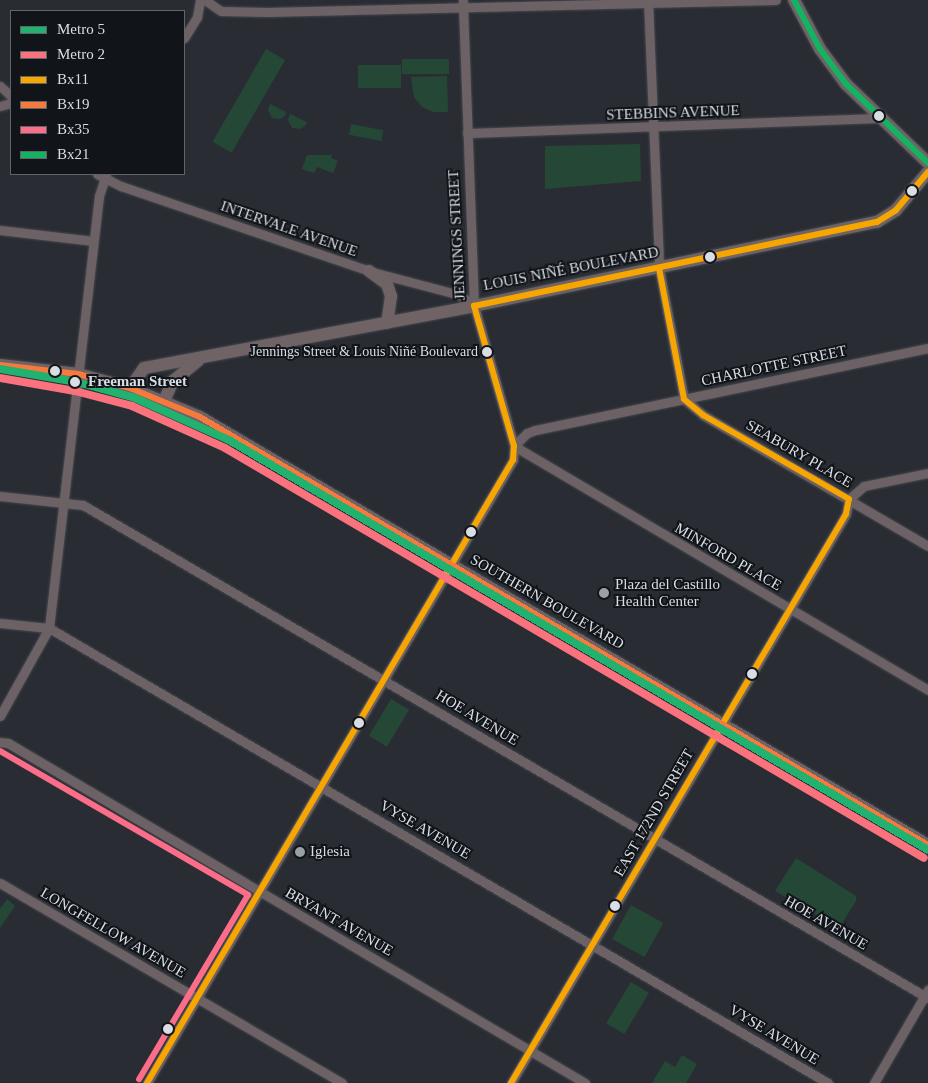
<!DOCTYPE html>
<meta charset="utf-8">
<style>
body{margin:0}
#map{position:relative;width:928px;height:1083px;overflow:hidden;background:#292d33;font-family:"Times New Roman",serif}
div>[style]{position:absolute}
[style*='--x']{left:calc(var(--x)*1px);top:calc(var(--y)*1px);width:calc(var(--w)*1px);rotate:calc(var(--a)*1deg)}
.green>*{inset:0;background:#244736;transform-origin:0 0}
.roads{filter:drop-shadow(0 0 1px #46494f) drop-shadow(0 0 1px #46494f)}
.street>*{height:9px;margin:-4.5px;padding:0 4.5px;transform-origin:4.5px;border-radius:4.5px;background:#6c6164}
.secondary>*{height:12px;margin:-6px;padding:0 6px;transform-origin:6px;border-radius:6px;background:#6f6366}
.bus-1>*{height:6px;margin:-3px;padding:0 3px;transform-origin:3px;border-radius:3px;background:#f7a600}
.bus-2>*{height:6px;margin:-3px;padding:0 3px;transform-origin:3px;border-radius:3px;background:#f6793e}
.bus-3>*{height:6px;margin:-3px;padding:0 3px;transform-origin:3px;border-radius:3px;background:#fb6d88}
.bus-4>*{height:6px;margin:-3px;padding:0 3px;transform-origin:3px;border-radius:3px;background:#13b361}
.metro-1>*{height:8px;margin:-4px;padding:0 4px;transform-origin:4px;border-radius:4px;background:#20b26e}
.metro-2>*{height:8px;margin:-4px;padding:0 4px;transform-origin:4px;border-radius:4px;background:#f9727e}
.dots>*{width:14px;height:14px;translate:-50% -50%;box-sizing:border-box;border:2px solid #111419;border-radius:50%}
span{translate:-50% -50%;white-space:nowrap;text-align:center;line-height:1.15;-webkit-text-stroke:4px #111419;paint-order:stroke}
.bus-label{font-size:14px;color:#d9dee5}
.right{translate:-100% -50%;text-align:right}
.street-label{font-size:15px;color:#d9dee5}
.stop-label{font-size:15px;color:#d9dee5;font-weight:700}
.left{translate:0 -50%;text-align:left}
.poi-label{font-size:15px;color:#d9dee5}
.legend{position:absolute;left:10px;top:10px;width:175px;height:165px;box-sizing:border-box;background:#111419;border:1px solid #61656b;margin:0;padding:6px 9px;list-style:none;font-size:15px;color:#d9dee5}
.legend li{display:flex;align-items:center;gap:10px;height:25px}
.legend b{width:25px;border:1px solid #61656b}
</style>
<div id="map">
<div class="green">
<i style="left:266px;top:49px;width:22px;height:107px;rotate:30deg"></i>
<i style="left:449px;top:59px;width:15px;height:47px;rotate:90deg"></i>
<i style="left:401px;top:65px;width:23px;height:43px;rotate:90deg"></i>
<i style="clip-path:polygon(447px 76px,448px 112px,433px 112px,422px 107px,414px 97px,411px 77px)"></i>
<i style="clip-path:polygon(270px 104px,286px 112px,285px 116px,280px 119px,272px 118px,268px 110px)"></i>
<i style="clip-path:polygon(290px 114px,307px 122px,305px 126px,300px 129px,292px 128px,288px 120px)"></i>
<i style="left:351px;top:124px;width:33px;height:11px;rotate:11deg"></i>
<i style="clip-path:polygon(640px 144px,641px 181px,545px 189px,545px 146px)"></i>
<i style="clip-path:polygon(307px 155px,332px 155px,331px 158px,338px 161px,333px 173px,317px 167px,314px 173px,302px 169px)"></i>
<i style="left:391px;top:699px;width:21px;height:43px;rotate:31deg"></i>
<i style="clip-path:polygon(796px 858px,856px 896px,856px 901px,839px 928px,775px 891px)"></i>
<i style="clip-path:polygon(7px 899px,15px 906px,0 928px,0 909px)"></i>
<i style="left:631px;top:905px;width:37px;height:39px;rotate:29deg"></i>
<i style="left:631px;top:982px;width:21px;height:48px;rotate:31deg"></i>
<i style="clip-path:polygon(682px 1055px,697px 1064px,686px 1083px,652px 1083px,665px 1061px,675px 1067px)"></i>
</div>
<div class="roads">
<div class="street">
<i style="--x:205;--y:0;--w:19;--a:35"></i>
<i style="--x:221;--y:11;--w:46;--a:1.2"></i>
<i style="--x:267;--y:12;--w:509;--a:-1.35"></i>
<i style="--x:648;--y:0;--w:268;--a:87.6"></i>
<i style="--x:659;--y:268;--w:133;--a:79.2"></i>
<i style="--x:684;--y:399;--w:25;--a:40"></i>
<i style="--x:703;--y:415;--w:260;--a:30.2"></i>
<i style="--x:184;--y:38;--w:25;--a:-58"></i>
<i style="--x:197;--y:17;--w:17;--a:-80"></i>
<i style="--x:0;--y:86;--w:15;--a:42"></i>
<i style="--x:0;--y:106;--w:11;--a:-15"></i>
<i style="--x:467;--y:133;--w:414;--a:-2.1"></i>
<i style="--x:97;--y:174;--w:27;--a:27"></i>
<i style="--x:121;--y:186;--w:262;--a:18.9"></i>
<i style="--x:369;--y:271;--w:94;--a:14.8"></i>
<i style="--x:460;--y:295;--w:18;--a:38"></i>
<i style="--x:0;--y:230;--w:94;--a:6.7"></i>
<i style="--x:928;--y:348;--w:401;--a:168.2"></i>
<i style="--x:535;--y:430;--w:9;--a:159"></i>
<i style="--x:527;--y:433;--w:18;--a:135"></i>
<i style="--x:514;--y:446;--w:481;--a:30.5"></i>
<i style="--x:0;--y:496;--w:83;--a:6.2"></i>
<i style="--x:83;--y:505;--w:978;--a:30.26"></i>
<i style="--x:0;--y:623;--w:49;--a:5.8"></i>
<i style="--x:49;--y:628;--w:902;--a:30.29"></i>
<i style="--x:0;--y:716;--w:101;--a:-60.9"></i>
<i style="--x:49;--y:628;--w:435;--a:-83.4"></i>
<i style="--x:99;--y:196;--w:23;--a:-72"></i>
<i style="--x:0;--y:742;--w:8;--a:7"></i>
<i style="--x:8;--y:743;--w:670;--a:30.51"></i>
<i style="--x:0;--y:883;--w:396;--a:30.3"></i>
<i style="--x:147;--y:1083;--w:723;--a:-59.57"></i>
<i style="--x:513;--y:460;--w:14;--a:-86"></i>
<i style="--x:514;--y:446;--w:146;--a:-105.9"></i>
<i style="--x:474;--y:306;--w:306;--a:-92.1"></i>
<i style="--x:511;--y:1083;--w:660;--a:-59.51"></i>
<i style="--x:846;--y:514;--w:15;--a:-79"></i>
<i style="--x:849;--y:499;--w:20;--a:-41"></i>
<i style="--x:864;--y:486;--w:65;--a:-11.5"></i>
<i style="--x:874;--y:1083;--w:108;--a:-59.9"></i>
</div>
<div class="secondary">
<i style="--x:794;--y:0;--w:55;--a:62"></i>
<i style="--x:820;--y:49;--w:44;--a:53.4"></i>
<i style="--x:846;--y:84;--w:114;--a:43.9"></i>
<i style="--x:369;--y:271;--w:22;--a:36"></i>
<i style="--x:387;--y:284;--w:13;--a:72"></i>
<i style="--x:391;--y:296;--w:27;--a:98"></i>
<i style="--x:0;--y:365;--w:79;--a:6.6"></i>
<i style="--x:78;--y:374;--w:54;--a:15.1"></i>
<i style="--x:130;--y:388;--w:76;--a:22.5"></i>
<i style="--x:200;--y:417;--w:844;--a:30.45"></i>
<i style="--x:130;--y:388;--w:24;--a:-55"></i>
<i style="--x:144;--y:368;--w:336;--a:-10.6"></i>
<i style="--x:474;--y:306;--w:412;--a:-11.8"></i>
<i style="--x:877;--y:222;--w:22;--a:-32"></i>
<i style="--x:896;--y:210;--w:50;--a:-49.9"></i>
<i style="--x:164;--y:401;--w:22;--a:-66"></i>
<i style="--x:173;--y:381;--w:32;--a:-39"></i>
</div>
</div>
<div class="bus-1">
<i style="--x:147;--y:1083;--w:723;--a:-59.57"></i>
<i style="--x:513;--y:460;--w:14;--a:-86"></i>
<i style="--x:514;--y:446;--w:146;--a:-105.9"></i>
<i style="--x:474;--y:306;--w:412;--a:-11.8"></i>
<i style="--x:877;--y:222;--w:22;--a:-32"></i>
<i style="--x:896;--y:210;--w:50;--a:-49.9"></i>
<i style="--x:511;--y:1083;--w:660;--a:-59.51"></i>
<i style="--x:846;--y:514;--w:15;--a:-79"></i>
<i style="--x:849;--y:499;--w:168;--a:-150.1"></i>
<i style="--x:703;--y:415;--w:25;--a:-140"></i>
<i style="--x:684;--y:399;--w:133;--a:-100.8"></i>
</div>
<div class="bus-2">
<i style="--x:0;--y:365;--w:79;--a:6.6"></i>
<i style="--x:78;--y:374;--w:54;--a:15.1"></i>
<i style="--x:130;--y:388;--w:76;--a:22.5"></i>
<i style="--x:200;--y:417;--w:844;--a:30.45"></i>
</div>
<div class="bus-3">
<i style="--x:0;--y:751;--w:287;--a:30.1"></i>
<i style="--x:248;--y:895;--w:214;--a:120.6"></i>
</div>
<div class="bus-4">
<i style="--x:794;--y:0;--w:55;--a:62"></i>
<i style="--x:820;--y:49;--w:44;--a:53.4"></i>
<i style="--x:846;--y:84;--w:114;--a:43.9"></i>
</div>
<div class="metro-1">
<i style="--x:0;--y:369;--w:78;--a:9.6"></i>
<i style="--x:77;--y:382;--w:60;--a:15.4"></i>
<i style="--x:135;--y:398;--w:103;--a:24.1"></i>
<i style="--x:229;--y:440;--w:810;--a:30.39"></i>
</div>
<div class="metro-2">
<i style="--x:0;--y:378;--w:76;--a:9.8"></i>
<i style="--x:75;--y:391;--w:59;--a:14.7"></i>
<i style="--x:132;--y:406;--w:102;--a:24.3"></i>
<i style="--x:225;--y:448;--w:810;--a:30.39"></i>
</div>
<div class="dots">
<i style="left:879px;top:116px;background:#d9dee5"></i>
<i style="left:912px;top:191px;background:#d9dee5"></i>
<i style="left:710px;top:257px;background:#d9dee5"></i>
<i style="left:487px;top:352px;background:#d9dee5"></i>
<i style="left:55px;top:371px;background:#d9dee5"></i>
<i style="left:75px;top:382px;background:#d9dee5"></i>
<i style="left:471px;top:532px;background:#d9dee5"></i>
<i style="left:604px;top:593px;background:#9ba0a7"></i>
<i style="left:752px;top:674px;background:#d9dee5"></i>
<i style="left:359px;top:723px;background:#d9dee5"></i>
<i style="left:300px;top:852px;background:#9ba0a7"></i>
<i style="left:615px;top:906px;background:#d9dee5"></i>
<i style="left:168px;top:1029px;background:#d9dee5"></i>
</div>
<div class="bus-label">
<span class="right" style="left:478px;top:352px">Jennings Street &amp; Louis Niñé Boulevard</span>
</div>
<div class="street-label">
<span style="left:673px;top:113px;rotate:-2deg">STEBBINS AVENUE</span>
<span style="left:289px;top:229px;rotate:19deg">INTERVALE AVENUE</span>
<span style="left:457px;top:235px;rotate:-93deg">JENNINGS STREET</span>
<span style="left:571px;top:269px;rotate:-11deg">LOUIS NIÑÉ BOULEVARD</span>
<span style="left:774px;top:366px;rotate:-12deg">CHARLOTTE STREET</span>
<span style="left:799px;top:454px;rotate:30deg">SEABURY PLACE</span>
<span style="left:728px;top:557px;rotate:30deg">MINFORD PLACE</span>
<span style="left:547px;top:602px;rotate:30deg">SOUTHERN BOULEVARD</span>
<span style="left:477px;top:718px;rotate:31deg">HOE AVENUE</span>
<span style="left:654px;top:813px;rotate:-60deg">EAST 172ND STREET</span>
<span style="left:425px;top:830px;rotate:30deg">VYSE AVENUE</span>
<span style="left:339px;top:922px;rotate:30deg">BRYANT AVENUE</span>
<span style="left:826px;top:923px;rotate:30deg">HOE AVENUE</span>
<span style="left:113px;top:933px;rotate:30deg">LONGFELLOW AVENUE</span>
<span style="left:774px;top:1035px;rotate:31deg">VYSE AVENUE</span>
</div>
<div class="stop-label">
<span class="left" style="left:88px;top:382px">Freeman Street</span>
</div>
<div class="poi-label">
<span class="left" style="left:615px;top:593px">Plaza del Castillo<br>Health Center</span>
<span class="left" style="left:310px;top:852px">Iglesia</span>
</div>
<ul class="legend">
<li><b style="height:6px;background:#20b26e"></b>Metro 5</li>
<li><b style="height:6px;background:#f9727e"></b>Metro 2</li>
<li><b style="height:6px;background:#f7a600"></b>Bx11</li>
<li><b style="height:6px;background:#f6793e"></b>Bx19</li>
<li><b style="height:6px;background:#fb6d88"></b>Bx35</li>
<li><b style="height:6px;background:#13b361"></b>Bx21</li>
</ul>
</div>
